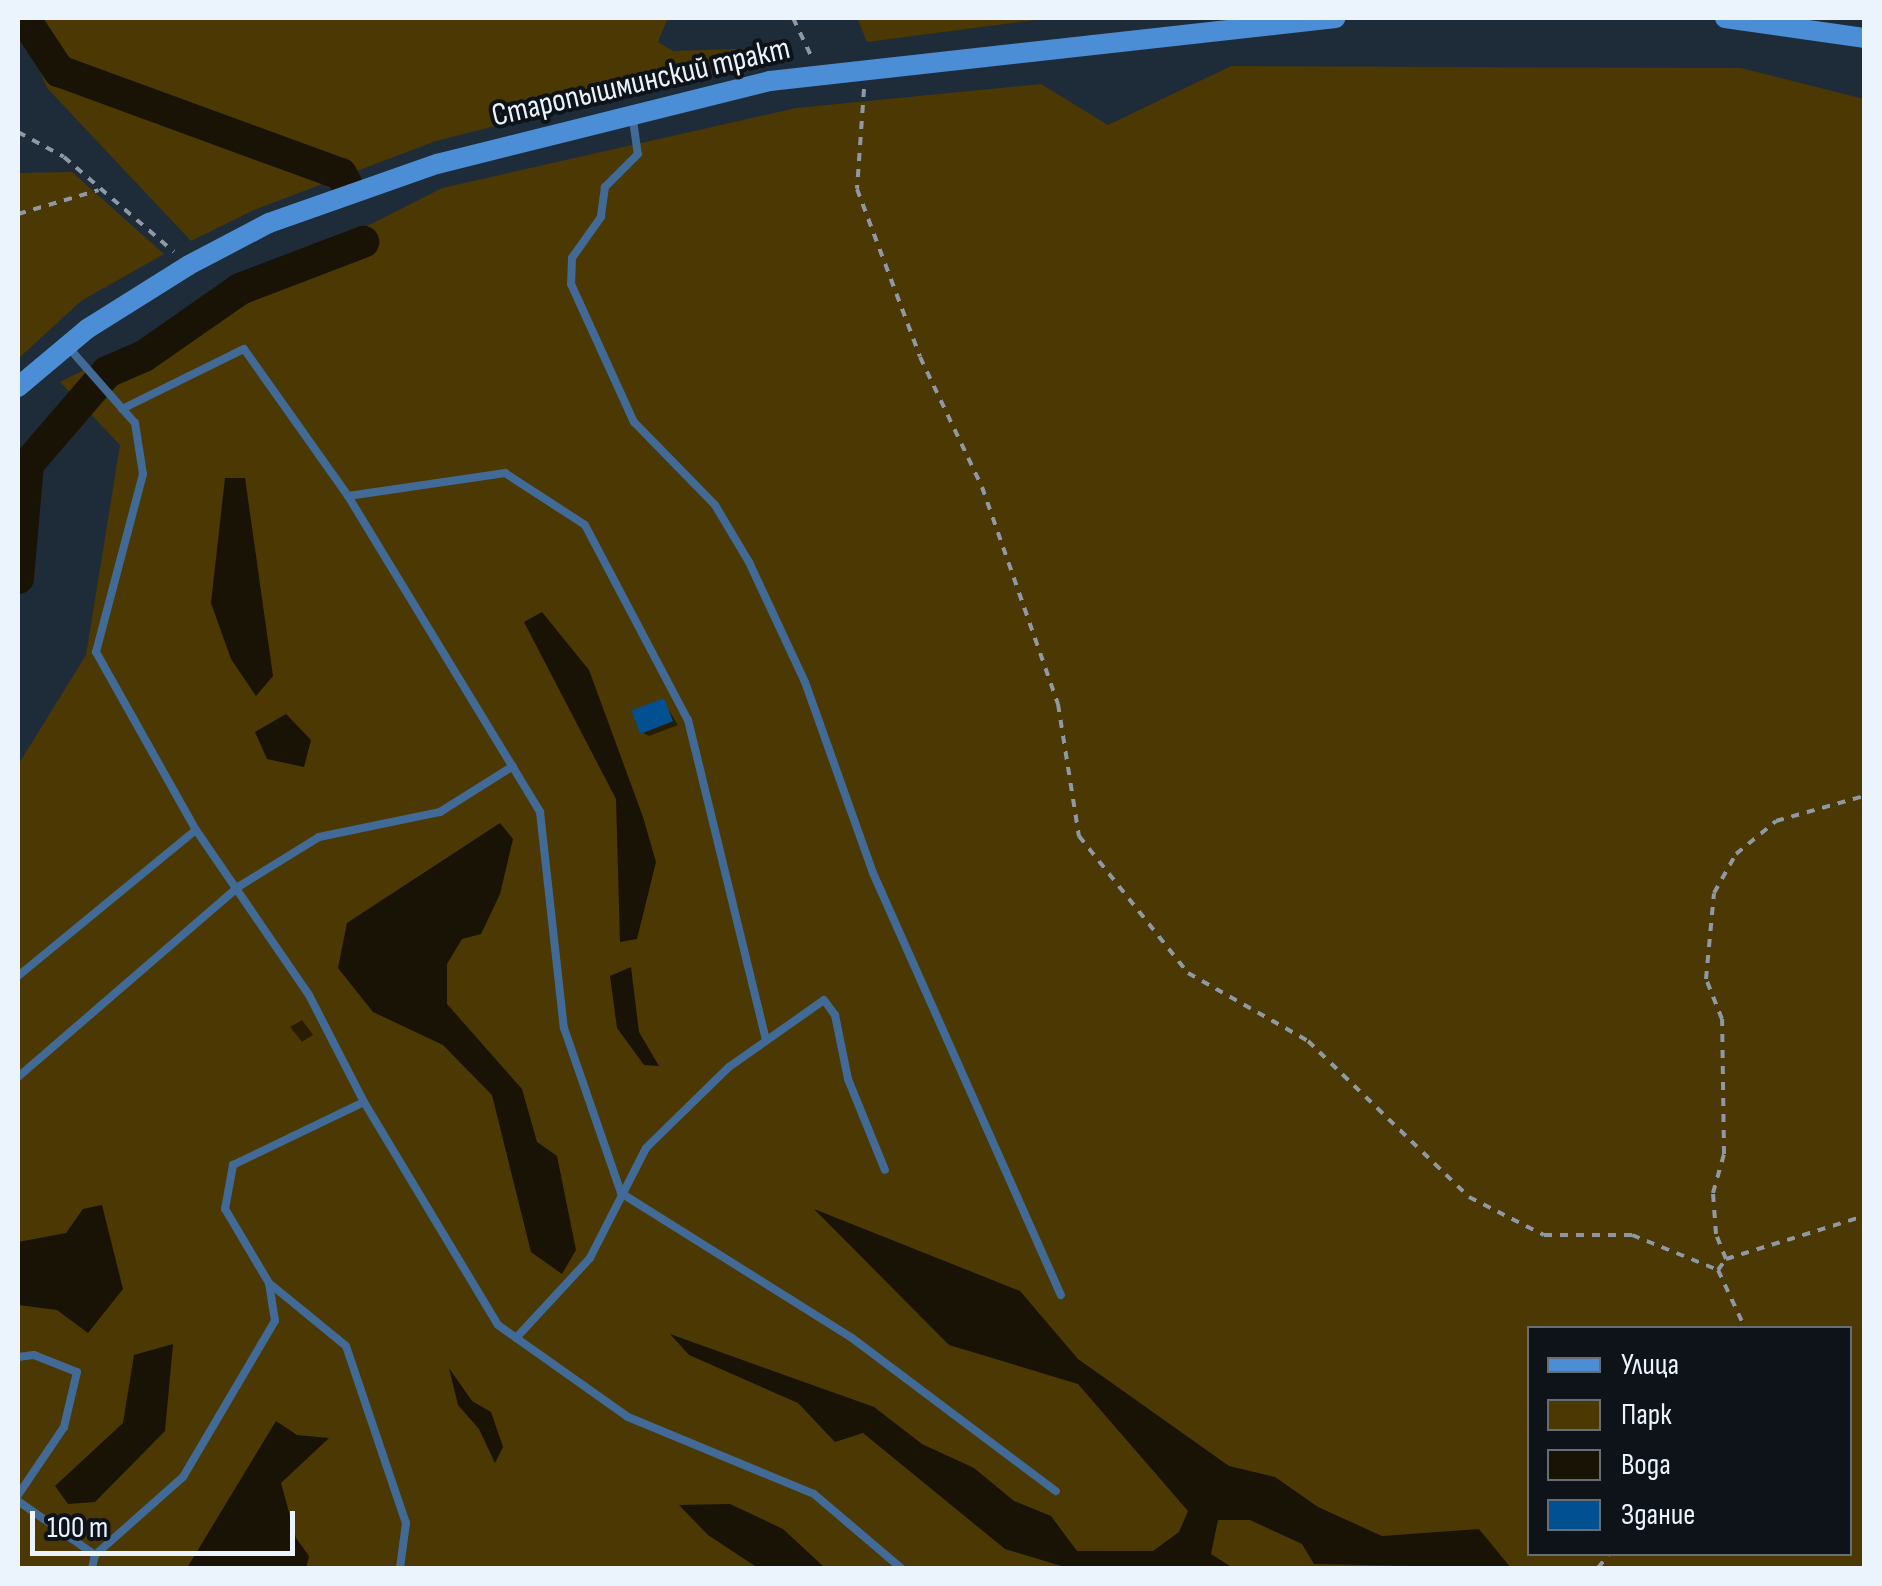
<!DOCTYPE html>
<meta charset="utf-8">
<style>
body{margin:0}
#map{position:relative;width:1882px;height:1586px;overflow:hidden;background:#1e2b38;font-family:"Sofia Sans Condensed",sans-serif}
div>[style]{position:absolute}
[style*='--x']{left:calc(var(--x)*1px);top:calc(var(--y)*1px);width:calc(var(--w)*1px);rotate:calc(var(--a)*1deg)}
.green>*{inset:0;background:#4b3803}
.water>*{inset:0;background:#191306}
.shadow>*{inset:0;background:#0007}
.river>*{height:32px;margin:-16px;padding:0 16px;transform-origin:16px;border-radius:16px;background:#191306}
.building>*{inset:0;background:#015192;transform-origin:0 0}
.path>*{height:4px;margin-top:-2px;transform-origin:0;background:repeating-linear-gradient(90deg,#8f99a4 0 8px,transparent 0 16px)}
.lane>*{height:8px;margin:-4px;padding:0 4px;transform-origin:4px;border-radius:4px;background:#426a96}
.secondary>*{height:20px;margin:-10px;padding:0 10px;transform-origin:10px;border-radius:10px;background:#4b8ed5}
span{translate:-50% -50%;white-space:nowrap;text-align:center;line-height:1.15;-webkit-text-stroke:8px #0d1319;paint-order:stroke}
.street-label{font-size:32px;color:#ebf3fd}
.frame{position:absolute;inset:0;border:20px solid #ebf3fd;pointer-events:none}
.legend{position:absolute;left:1527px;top:1326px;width:325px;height:230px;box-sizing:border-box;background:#0d1319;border:2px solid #666d74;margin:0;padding:12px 18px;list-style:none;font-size:30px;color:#ebf3fd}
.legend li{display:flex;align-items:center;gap:20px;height:50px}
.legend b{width:50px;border:2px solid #666d74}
.scale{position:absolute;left:30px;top:1511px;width:265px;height:45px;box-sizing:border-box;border:5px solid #ebf3fd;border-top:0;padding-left:12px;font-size:30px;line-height:35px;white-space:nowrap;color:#ebf3fd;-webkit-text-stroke:8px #0d1319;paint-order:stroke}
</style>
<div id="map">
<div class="green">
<i style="clip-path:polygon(18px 18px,668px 18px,658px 42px,673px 51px,767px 48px,771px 65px,636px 90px,436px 141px,254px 210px,191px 241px,47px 88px)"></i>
<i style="clip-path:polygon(857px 18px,1051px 18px,867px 42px)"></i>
<i style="clip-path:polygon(evenodd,1231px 66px,1741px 68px,1864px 99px,1864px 1568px,18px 1568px,18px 765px,86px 655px,120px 445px,60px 382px,442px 188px,796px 108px,1041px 84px,1108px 125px,1231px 66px,1530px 1328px,1850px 1328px,1850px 1554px,1530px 1554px,1530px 1328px)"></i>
<i style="clip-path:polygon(72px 172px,164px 254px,81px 301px,18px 359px,18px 173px)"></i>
</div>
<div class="water">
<i style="clip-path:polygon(225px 478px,245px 478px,273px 676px,256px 696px,231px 659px,211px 603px)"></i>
<i style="clip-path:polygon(542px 612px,589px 670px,643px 817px,656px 862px,637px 939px,620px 942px,616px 799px,524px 622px)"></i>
<i style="clip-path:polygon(286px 714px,311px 740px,304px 767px,267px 759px,255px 732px)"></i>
<i style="clip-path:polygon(500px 823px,513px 839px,500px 894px,481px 934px,462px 939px,447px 964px,447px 1004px,522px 1089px,537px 1142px,557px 1156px,576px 1250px,562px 1274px,531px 1252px,492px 1095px,443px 1045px,373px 1012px,338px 968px,347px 923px)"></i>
<i style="clip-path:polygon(631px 967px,639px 1032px,659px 1066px,644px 1065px,617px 1028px,610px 976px)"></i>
<i style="clip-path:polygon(102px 1205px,123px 1289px,88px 1333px,57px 1310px,18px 1305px,18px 1242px,66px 1233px,83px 1209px)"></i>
<i style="clip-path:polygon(814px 1209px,1020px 1291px,1078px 1359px,1229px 1466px,1275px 1477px,1318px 1507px,1382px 1536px,1479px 1529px,1511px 1568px,1314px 1564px,1302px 1544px,1250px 1520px,1218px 1520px,1211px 1554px,1233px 1568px,1068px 1568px,1005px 1549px,863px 1433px,835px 1442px,798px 1403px,689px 1355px,670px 1334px,874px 1407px,922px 1444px,974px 1468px,1014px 1501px,1051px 1516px,1077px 1551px,1153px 1551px,1179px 1532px,1188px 1511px,1078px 1384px,949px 1345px)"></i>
<i style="clip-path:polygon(173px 1344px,165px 1431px,95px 1502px,68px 1504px,55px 1486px,123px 1423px,134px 1355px)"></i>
<i style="clip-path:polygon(449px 1368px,472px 1401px,491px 1412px,503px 1447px,495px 1463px,479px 1429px,458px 1405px)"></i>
<i style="clip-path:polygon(276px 1421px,297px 1435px,329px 1438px,281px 1483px,296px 1538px,309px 1556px,306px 1568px,187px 1568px)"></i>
<i style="clip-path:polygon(730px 1504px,783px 1529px,825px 1568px,758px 1568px,708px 1535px,679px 1505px)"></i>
</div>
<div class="shadow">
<i style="clip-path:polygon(663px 701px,678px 725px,649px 736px,642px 732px)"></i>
<i style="clip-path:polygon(302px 1020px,313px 1035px,302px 1042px,290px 1027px)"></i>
</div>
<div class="river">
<i style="--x:24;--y:18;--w:64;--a:56.6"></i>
<i style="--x:59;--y:71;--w:300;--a:20.1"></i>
<i style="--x:341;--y:174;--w:10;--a:61"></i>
<i style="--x:18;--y:578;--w:114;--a:-85"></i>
<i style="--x:28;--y:464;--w:121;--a:-49.3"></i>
<i style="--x:107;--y:372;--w:40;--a:-23.4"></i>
<i style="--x:144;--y:356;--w:117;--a:-34.9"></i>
<i style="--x:240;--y:289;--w:132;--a:-20.9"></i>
</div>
<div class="building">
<i style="left:664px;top:698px;width:25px;height:35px;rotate:69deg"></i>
</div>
<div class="path">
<i style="--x:793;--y:18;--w:47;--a:64.5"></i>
<i style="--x:864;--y:89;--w:100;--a:94"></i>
<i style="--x:857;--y:189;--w:179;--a:69.4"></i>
<i style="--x:920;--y:357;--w:144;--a:64.5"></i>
<i style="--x:982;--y:487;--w:230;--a:70.7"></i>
<i style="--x:1058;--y:704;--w:134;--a:81"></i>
<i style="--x:1079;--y:836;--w:175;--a:51.5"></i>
<i style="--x:1188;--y:973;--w:138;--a:29.5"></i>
<i style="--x:1308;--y:1041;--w:224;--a:44.1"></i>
<i style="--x:1469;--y:1197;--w:84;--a:26.9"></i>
<i style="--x:1544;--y:1235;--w:88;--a:0"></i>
<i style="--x:1632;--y:1235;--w:93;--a:22.1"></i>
<i style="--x:1718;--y:1270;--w:64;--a:65"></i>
<i style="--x:18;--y:132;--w:52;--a:28.5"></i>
<i style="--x:64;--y:157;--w:145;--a:40.8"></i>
<i style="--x:18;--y:214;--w:84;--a:-16.5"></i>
<i style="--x:1726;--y:1259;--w:145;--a:-17.3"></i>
<i style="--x:1718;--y:1270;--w:14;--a:-54"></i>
<i style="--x:1726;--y:1259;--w:27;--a:-112"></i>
<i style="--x:1716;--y:1234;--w:41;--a:-94.2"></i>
<i style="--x:1713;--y:1193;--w:41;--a:-74.2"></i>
<i style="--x:1724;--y:1154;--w:135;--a:-90.8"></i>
<i style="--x:1722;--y:1019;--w:43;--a:-111.8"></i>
<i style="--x:1706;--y:979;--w:86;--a:-84.7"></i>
<i style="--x:1714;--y:893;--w:45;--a:-60.6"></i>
<i style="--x:1736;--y:854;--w:52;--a:-39.5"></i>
<i style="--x:1776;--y:821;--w:91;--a:-15.9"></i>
<i style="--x:1598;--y:1568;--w:18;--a:-52"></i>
</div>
<div class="lane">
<i style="--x:633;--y:120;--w:34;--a:82"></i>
<i style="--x:638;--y:154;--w:47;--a:135"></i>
<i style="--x:605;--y:187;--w:30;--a:98"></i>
<i style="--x:601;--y:217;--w:50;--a:125.3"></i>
<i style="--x:572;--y:258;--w:26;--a:92"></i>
<i style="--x:571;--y:284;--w:152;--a:65.5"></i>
<i style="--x:634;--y:422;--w:116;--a:45.7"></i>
<i style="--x:715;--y:505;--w:66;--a:59.2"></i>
<i style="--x:749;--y:562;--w:132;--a:65"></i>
<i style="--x:805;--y:682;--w:203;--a:70.4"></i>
<i style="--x:873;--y:873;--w:462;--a:66"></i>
<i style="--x:69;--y:348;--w:100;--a:48.7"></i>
<i style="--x:135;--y:423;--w:52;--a:81.1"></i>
<i style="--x:143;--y:474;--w:184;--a:104.8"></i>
<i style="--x:96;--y:652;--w:204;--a:60.7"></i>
<i style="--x:196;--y:830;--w:200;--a:55.6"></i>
<i style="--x:309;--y:995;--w:120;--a:62.8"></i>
<i style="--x:364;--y:1102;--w:260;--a:59"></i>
<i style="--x:498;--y:1325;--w:159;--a:35.3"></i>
<i style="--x:628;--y:1417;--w:201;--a:22.5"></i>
<i style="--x:814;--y:1494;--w:114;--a:40.4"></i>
<i style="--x:122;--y:409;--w:136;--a:-26.2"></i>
<i style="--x:244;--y:349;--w:180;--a:54.7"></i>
<i style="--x:348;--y:496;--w:370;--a:58.7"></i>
<i style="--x:540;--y:812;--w:217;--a:83.7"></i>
<i style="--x:564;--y:1028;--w:175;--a:70.9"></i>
<i style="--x:621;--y:1193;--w:273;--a:32.1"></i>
<i style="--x:852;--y:1338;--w:255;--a:36.9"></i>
<i style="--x:348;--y:496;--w:159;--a:-8.3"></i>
<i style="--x:505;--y:473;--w:95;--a:33"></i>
<i style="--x:585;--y:525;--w:221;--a:62.2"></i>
<i style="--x:688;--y:720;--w:330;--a:76.3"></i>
<i style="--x:18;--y:976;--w:230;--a:-39.4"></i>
<i style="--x:18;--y:1077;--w:291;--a:-40.8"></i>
<i style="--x:238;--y:887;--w:95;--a:-31.7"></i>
<i style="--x:319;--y:837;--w:124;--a:-11.7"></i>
<i style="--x:440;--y:812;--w:86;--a:-32.2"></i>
<i style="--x:269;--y:1283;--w:99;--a:39.3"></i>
<i style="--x:346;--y:1346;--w:187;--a:71.3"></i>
<i style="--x:406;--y:1523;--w:45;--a:97.6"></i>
<i style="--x:516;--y:1338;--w:109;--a:-47.2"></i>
<i style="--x:590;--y:1258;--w:123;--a:-63"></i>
<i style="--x:646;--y:1148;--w:116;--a:-44.3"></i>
<i style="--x:729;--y:1067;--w:116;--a:-35.2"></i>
<i style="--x:824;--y:1000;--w:19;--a:54"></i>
<i style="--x:835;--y:1015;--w:65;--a:78.5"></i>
<i style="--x:848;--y:1079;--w:98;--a:67.9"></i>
<i style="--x:18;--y:1357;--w:16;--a:-7"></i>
<i style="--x:34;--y:1355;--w:46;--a:21.6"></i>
<i style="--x:77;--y:1372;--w:57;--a:103.3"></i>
<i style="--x:64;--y:1427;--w:82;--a:124.1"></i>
<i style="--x:18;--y:1501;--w:94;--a:35"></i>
<i style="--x:92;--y:1568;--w:13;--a:-77"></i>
<i style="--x:95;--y:1555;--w:118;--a:-41.6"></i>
<i style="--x:183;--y:1477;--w:181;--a:-59.5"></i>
<i style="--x:275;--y:1321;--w:38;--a:-99"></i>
<i style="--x:269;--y:1283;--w:86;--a:-120.7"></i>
<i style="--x:225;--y:1209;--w:45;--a:-79.7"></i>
<i style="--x:233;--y:1165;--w:145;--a:-25.7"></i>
</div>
<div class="secondary">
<i style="--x:1725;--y:18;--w:140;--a:8.2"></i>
<i style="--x:18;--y:387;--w:90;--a:-40"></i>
<i style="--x:87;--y:329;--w:120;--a:-32.1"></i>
<i style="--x:189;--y:265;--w:90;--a:-27.7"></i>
<i style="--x:269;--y:223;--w:178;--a:-19.4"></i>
<i style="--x:437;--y:164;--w:343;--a:-14"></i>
<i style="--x:770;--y:81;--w:569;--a:-6.35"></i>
</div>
<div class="street-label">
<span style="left:641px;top:83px;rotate:-13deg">Старопышминский тракт</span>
</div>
<div class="frame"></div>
<ul class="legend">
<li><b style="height:12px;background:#4b8ed5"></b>Улица</li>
<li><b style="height:28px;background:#4b3803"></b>Парк</li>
<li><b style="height:28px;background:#191306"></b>Вода</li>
<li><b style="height:28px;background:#015192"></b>Здание</li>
</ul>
<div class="scale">100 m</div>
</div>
